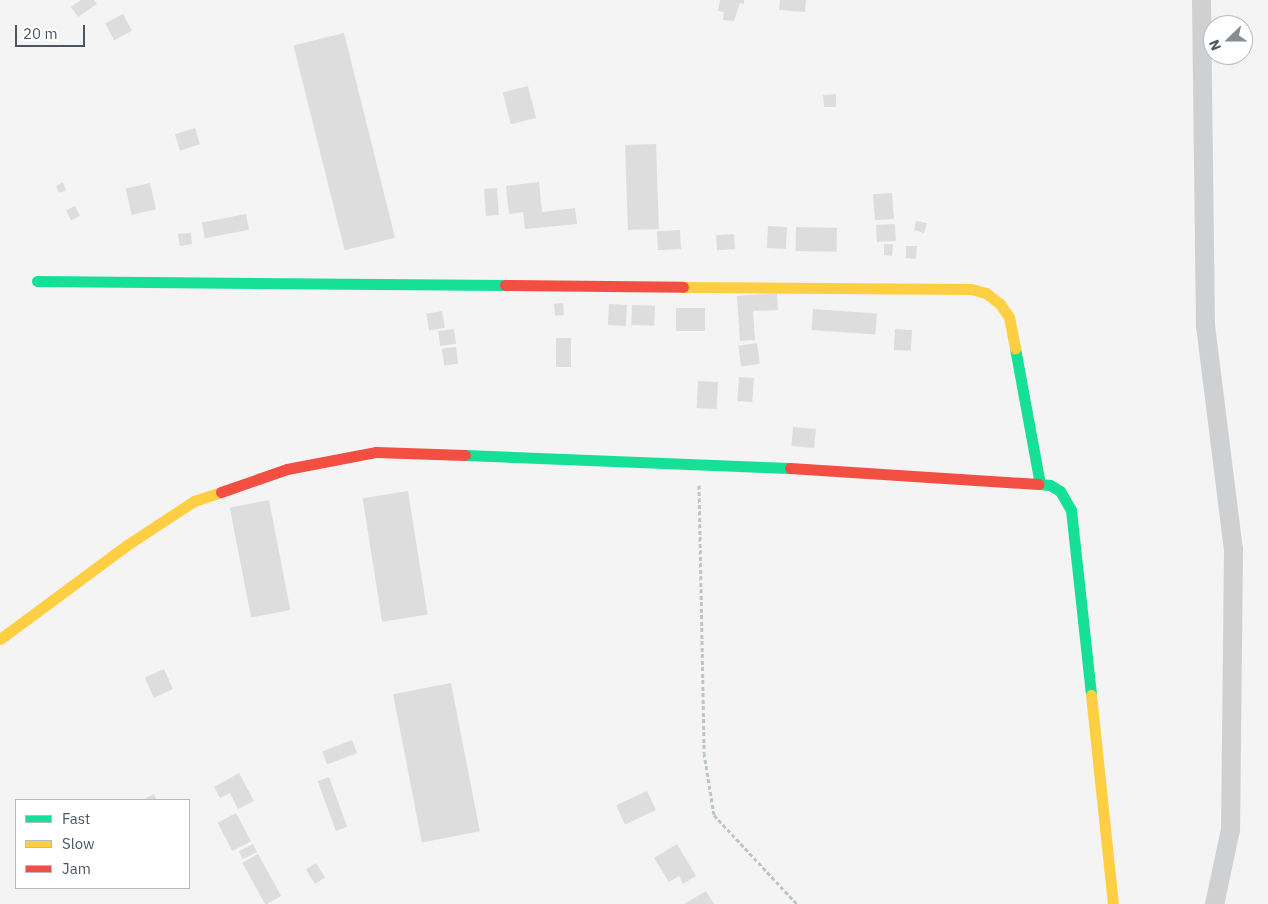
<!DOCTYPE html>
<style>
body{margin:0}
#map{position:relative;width:1268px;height:904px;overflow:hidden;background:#f4f4f4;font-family:"IBM Plex Sans",sans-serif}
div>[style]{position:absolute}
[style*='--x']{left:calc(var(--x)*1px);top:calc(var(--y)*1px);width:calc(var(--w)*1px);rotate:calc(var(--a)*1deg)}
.building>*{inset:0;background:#ddddde;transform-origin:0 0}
.path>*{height:3px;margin-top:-1.5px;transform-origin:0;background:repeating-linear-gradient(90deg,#bcc7c4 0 4px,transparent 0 6.5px)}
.street>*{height:19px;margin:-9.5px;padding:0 9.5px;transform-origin:9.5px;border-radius:9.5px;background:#ced0d2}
.fast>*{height:11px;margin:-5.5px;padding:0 5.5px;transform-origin:5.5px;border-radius:5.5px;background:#16e098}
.slow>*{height:11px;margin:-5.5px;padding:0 5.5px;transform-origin:5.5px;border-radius:5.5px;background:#ffcf43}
.jam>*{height:11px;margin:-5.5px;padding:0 5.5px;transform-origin:5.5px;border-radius:5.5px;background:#f24e42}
span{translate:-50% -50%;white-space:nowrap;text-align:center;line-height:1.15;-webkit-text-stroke:4px #fff;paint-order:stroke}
.legend{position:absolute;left:15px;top:799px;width:175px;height:90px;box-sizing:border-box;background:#fff;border:1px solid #b7bbc0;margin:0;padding:6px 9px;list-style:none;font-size:15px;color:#4a5661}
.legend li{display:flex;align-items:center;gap:10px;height:25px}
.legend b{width:25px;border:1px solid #b7bbc0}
.north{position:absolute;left:1203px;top:15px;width:50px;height:50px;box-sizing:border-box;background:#fff;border:1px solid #b7bbc0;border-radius:50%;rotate:248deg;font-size:14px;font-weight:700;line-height:20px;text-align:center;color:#4a5661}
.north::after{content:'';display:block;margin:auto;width:18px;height:22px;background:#868d94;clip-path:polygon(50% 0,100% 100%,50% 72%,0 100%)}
.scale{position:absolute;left:15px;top:25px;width:70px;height:22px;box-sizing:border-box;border:2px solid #4a5661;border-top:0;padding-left:6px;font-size:15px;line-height:18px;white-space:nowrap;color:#4a5661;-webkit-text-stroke:4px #fff;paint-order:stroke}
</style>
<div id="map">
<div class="building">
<i style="clip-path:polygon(81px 0,94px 0,97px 4px,78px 17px,71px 7px)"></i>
<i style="clip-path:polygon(720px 0,744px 0,744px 4px,740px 3px,734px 21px,723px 20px,724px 12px,718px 11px)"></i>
<i style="clip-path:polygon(780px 0,806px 0,805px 12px,779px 10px)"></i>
<i style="left:123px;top:14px;width:19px;height:20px;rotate:62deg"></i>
<i style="left:344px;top:33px;width:211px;height:52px;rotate:76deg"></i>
<i style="left:528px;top:86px;width:33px;height:26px;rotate:76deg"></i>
<i style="clip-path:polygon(836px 94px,836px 107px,824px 107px,823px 95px)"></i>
<i style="left:195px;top:128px;width:17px;height:21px;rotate:73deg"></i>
<i style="left:656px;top:144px;width:85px;height:31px;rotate:88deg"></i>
<i style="clip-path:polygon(63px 182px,66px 190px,59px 193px,56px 186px)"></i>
<i style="clip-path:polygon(539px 182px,542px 212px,575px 208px,577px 224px,525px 229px,523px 212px,509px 214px,506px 186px)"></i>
<i style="left:150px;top:183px;width:27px;height:25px;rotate:77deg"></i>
<i style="left:497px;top:188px;width:27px;height:13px;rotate:86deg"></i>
<i style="left:892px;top:193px;width:26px;height:19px;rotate:86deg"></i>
<i style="left:75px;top:206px;width:11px;height:10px;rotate:63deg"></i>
<i style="left:246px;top:214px;width:16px;height:45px;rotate:79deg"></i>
<i style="clip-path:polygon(916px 221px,927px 223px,924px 233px,914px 230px)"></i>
<i style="left:895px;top:224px;width:17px;height:19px;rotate:87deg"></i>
<i style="left:768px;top:226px;width:19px;height:22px;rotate:3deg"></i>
<i style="left:796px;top:227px;width:41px;height:24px;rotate:1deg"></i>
<i style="left:680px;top:230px;width:19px;height:23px;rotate:87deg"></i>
<i style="clip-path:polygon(191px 233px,192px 244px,180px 246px,178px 234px)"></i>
<i style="left:734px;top:234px;width:15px;height:18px;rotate:86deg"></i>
<i style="clip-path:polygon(884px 244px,893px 244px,892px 256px,884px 255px)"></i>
<i style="clip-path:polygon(906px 246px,917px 246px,916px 259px,906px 258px)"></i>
<i style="clip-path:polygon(777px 293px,778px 310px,753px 311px,755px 340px,740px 341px,737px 296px)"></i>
<i style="left:563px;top:303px;width:12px;height:9px;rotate:85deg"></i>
<i style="left:609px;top:304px;width:18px;height:21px;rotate:3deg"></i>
<i style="left:632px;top:305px;width:23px;height:20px;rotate:2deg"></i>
<i style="left:676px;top:308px;width:29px;height:23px"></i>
<i style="left:813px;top:309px;width:64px;height:21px;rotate:4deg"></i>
<i style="left:442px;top:311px;width:17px;height:16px;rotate:80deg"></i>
<i style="left:454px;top:329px;width:15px;height:16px;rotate:82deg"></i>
<i style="left:895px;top:329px;width:17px;height:21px;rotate:3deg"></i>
<i style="left:556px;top:338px;width:15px;height:29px"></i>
<i style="left:757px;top:343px;width:21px;height:19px;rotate:82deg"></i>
<i style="left:456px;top:347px;width:17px;height:14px;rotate:83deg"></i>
<i style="left:739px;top:377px;width:15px;height:24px;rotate:4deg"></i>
<i style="left:698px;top:381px;width:20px;height:27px;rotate:3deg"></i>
<i style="left:793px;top:427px;width:23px;height:19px;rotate:5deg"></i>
<i style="left:408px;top:491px;width:125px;height:46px;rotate:81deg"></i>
<i style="left:269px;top:500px;width:112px;height:40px;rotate:79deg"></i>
<i style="left:164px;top:669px;width:22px;height:21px;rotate:66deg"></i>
<i style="left:451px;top:683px;width:151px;height:59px;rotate:79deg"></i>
<i style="left:352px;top:740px;width:14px;height:32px;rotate:69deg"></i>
<i style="clip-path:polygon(239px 773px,254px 801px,238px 809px,230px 793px,220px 798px,214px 787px)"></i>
<i style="left:329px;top:777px;width:53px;height:12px;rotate:70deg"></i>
<i style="left:647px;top:791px;width:21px;height:34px;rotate:65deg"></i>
<i style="clip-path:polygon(154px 794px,157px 800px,142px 800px)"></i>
<i style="left:236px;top:813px;width:32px;height:21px;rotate:62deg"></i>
<i style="left:253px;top:844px;width:9px;height:16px;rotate:63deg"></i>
<i style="clip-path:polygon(677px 844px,696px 876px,683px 884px,679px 876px,669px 882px,654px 858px)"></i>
<i style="left:258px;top:854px;width:48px;height:18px;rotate:61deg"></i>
<i style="left:316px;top:863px;width:17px;height:12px;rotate:57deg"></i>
<i style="clip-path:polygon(706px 891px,714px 904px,684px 904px)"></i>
</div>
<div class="path">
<i style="--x:699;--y:485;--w:268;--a:88.9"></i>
<i style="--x:704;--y:753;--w:63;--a:80.8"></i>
<i style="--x:714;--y:815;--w:122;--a:47"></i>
</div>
<div class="street">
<i style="--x:1201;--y:0;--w:325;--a:89.3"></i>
<i style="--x:1205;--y:325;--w:226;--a:82.9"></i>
<i style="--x:1233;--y:549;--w:280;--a:90.6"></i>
<i style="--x:1230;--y:829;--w:77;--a:102"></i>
</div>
<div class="fast">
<i style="--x:37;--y:281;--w:468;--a:0.5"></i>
<i style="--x:1015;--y:348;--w:138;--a:79.6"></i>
<i style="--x:465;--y:455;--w:325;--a:2.3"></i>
<i style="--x:1038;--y:484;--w:12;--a:5"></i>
<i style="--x:1050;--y:485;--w:12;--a:31"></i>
<i style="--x:1060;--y:491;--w:22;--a:60"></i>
<i style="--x:1071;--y:510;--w:186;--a:83.8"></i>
</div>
<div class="slow">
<i style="--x:683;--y:287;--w:288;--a:0.4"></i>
<i style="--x:971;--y:289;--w:16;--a:15"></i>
<i style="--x:986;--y:293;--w:18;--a:38"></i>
<i style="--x:1000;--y:304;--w:16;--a:55"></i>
<i style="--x:1009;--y:317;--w:32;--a:79"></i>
<i style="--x:0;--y:639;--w:158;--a:-36.5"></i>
<i style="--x:127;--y:545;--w:80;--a:-33.3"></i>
<i style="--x:194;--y:501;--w:28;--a:-18"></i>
<i style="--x:1091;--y:695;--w:210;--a:84"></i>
</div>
<div class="jam">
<i style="--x:505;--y:285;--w:178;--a:0.6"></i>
<i style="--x:790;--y:468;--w:249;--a:3.7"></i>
<i style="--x:221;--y:492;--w:70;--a:-19.2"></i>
<i style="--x:287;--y:469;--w:91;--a:-10.8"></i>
<i style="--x:376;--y:452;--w:89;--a:1.9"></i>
</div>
<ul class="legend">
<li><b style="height:6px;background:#16e098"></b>Fast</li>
<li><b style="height:6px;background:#ffcf43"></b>Slow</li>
<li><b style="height:6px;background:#f24e42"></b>Jam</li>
</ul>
<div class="north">N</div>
<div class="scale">20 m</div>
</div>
